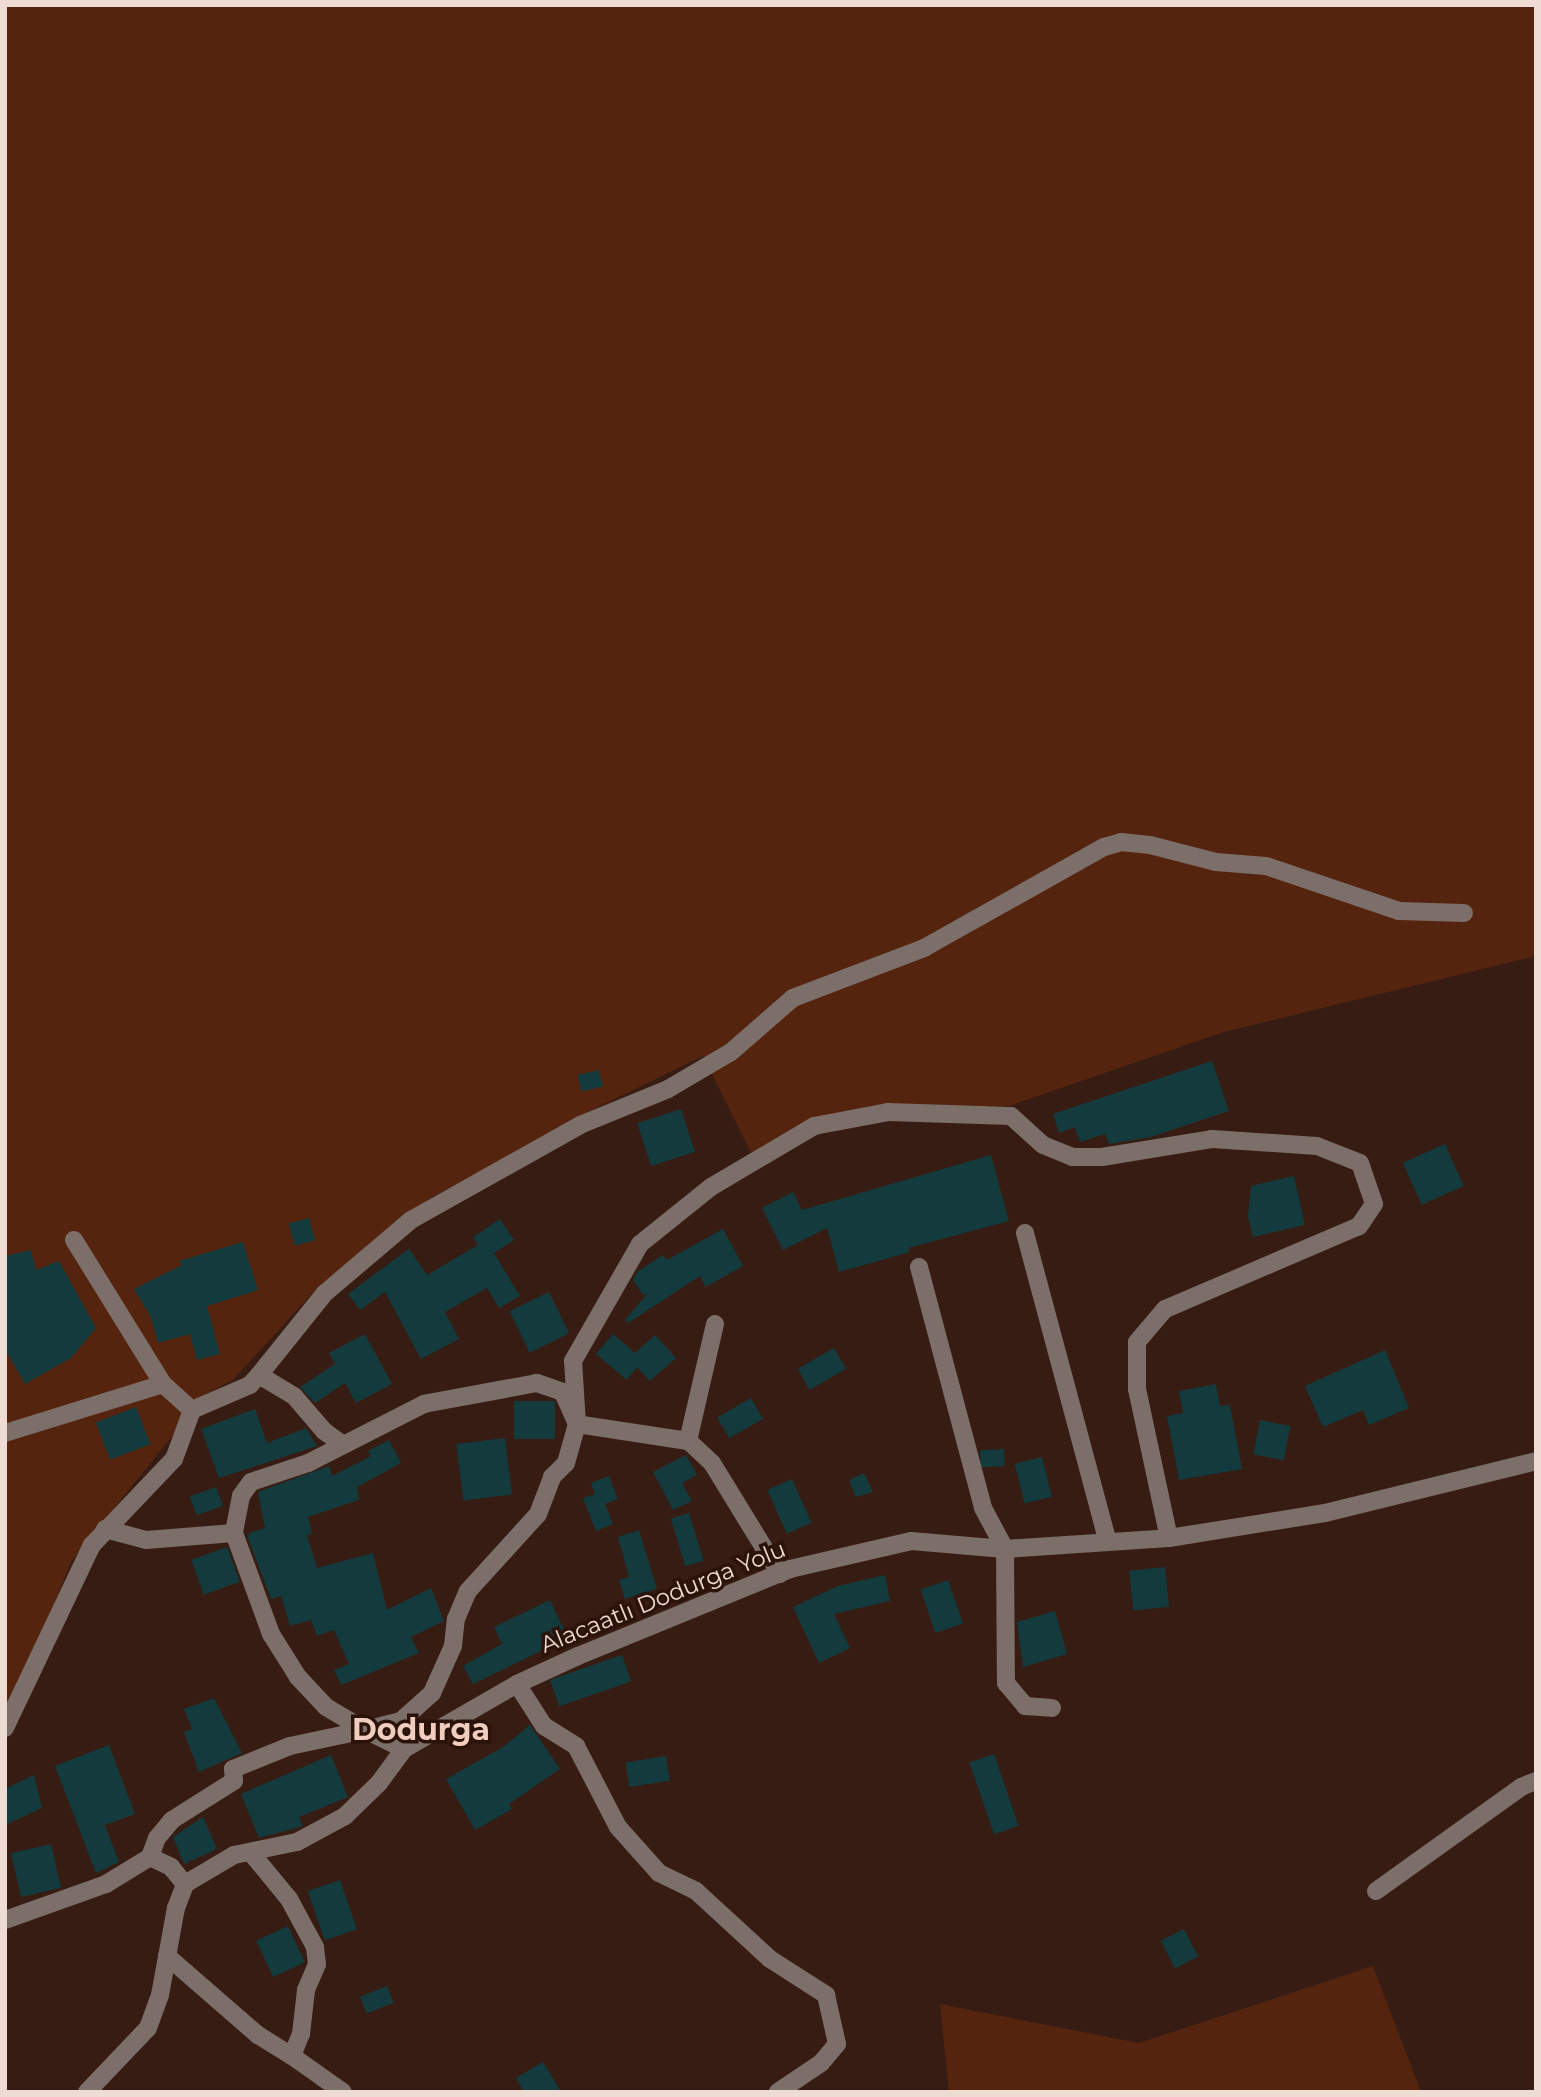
<!DOCTYPE html>
<meta charset="utf-8">
<style>
body{margin:0}
#map{position:relative;width:1541px;height:2097px;overflow:hidden;background:#361c12;font-family:Montserrat,sans-serif}
div>[style]{position:absolute}
[style*='--x']{left:calc(var(--x)*1px);top:calc(var(--y)*1px);width:calc(var(--w)*1px);rotate:calc(var(--a)*1deg)}
.green>*{inset:0;background:#54240f}
.building>*{inset:0;background:#133b3e;transform-origin:0 0}
.minor>*{height:18px;margin:-9px;padding:0 9px;transform-origin:9px;border-radius:9px;background:#7c6e68}
span{translate:-50% -50%;white-space:nowrap;text-align:center;line-height:1.15;-webkit-text-stroke:7px #2c1309;paint-order:stroke}
.street-label{font-size:23px;color:#eedbd4}
.district-label{font-size:30px;color:#f1cdbf;font-weight:700}
.frame{position:absolute;inset:0;border:7px solid #eedbd4;pointer-events:none}
</style>
<div id="map">
<div class="green">
<i style="clip-path:polygon(5px 5px,1536px 5px,1536px 956px,1224px 1032px,1009px 1106px,869px 1106px,752px 1155px,703px 1056px,588px 1112px,429px 1199px,318px 1287px,233px 1380px,206px 1394px,71px 1562px,5px 1726px)"></i>
<i style="clip-path:polygon(1373px 1966px,1421px 2092px,949px 2092px,940px 2004px,1139px 2043px)"></i>
</div>
<div class="building">
<i style="clip-path:polygon(1212px 1061px,1229px 1111px,1151px 1137px,1109px 1144px,1105px 1134px,1080px 1142px,1075px 1127px,1059px 1133px,1053px 1114px)"></i>
<i style="left:599px;top:1070px;width:17px;height:22px;rotate:77deg"></i>
<i style="left:681px;top:1109px;width:45px;height:46px;rotate:72deg"></i>
<i style="left:1445px;top:1144px;width:46px;height:46px;rotate:66deg"></i>
<i style="clip-path:polygon(991px 1155px,1009px 1221px,908px 1248px,910px 1252px,839px 1272px,827px 1228px,783px 1250px,762px 1208px,793px 1192px,802px 1210px)"></i>
<i style="clip-path:polygon(1294px 1176px,1305px 1225px,1253px 1237px,1248px 1216px,1251px 1186px)"></i>
<i style="left:309px;top:1218px;width:23px;height:21px;rotate:75deg"></i>
<i style="clip-path:polygon(500px 1219px,514px 1240px,494px 1253px,520px 1296px,499px 1308px,487px 1288px,445px 1312px,459px 1339px,421px 1359px,385px 1292px,360px 1310px,348px 1294px,409px 1249px,427px 1275px,478px 1245px,473px 1237px)"></i>
<i style="clip-path:polygon(723px 1229px,743px 1266px,706px 1287px,700px 1276px,628px 1323px,625px 1320px,648px 1293px,643px 1295px,633px 1280px,637px 1272px,663px 1255px,667px 1260px)"></i>
<i style="clip-path:polygon(243px 1242px,258px 1290px,207px 1306px,220px 1354px,197px 1360px,190px 1334px,158px 1343px,151px 1317px,134px 1289px,182px 1265px,179px 1261px)"></i>
<i style="clip-path:polygon(31px 1250px,36px 1270px,59px 1261px,96px 1328px,71px 1358px,25px 1384px,5px 1349px,5px 1256px)"></i>
<i style="left:549px;top:1292px;width:46px;height:44px;rotate:64deg"></i>
<i style="clip-path:polygon(365px 1334px,392px 1384px,356px 1403px,345px 1383px,315px 1403px,300px 1387px,335px 1364px,329px 1353px)"></i>
<i style="clip-path:polygon(613px 1334px,635px 1353px,655px 1335px,676px 1358px,650px 1381px,637px 1367px,627px 1380px,596px 1354px)"></i>
<i style="left:834px;top:1348px;width:24px;height:42px;rotate:60deg"></i>
<i style="clip-path:polygon(1385px 1350px,1409px 1408px,1369px 1425px,1363px 1410px,1323px 1427px,1305px 1386px)"></i>
<i style="clip-path:polygon(1216px 1384px,1220px 1406px,1230px 1405px,1242px 1469px,1179px 1480px,1167px 1416px,1183px 1413px,1179px 1391px)"></i>
<i style="left:751px;top:1398px;width:24px;height:39px;rotate:60deg"></i>
<i style="left:514px;top:1401px;width:41px;height:38px"></i>
<i style="left:136px;top:1407px;width:40px;height:43px;rotate:69deg"></i>
<i style="clip-path:polygon(255px 1409px,267px 1443px,306px 1428px,317px 1446px,219px 1478px,201px 1429px)"></i>
<i style="left:1260px;top:1420px;width:31px;height:35px;rotate:11deg"></i>
<i style="left:505px;top:1438px;width:57px;height:49px;rotate:83deg"></i>
<i style="clip-path:polygon(389px 1440px,401px 1463px,357px 1487px,359px 1500px,308px 1517px,312px 1534px,307px 1535px,317px 1568px,373px 1553px,387px 1610px,431px 1588px,444px 1621px,411px 1637px,419px 1653px,341px 1685px,334px 1670px,349px 1664px,334px 1630px,317px 1636px,311px 1620px,290px 1626px,281px 1596px,271px 1599px,248px 1538px,249px 1533px,265px 1528px,258px 1492px,329px 1466px,332px 1476px,371px 1456px,368px 1451px)"></i>
<i style="left:1004px;top:1449px;width:17px;height:24px;rotate:87deg"></i>
<i style="clip-path:polygon(686px 1455px,697px 1475px,682px 1483px,692px 1501px,673px 1510px,653px 1472px)"></i>
<i style="left:1042px;top:1457px;width:41px;height:28px;rotate:76deg"></i>
<i style="clip-path:polygon(864px 1473px,873px 1492px,856px 1497px,849px 1480px)"></i>
<i style="clip-path:polygon(609px 1476px,618px 1499px,605px 1504px,613px 1524px,596px 1531px,583px 1498px,595px 1494px,591px 1483px)"></i>
<i style="left:792px;top:1479px;width:48px;height:27px;rotate:66deg"></i>
<i style="left:216px;top:1487px;width:20px;height:28px;rotate:70deg"></i>
<i style="left:689px;top:1513px;width:50px;height:19px;rotate:73deg"></i>
<i style="clip-path:polygon(639px 1530px,657px 1589px,625px 1599px,619px 1580px,629px 1577px,618px 1537px)"></i>
<i style="left:227px;top:1547px;width:37px;height:38px;rotate:70deg"></i>
<i style="left:1165px;top:1567px;width:40px;height:36px;rotate:84deg"></i>
<i style="clip-path:polygon(885px 1575px,890px 1601px,834px 1614px,850px 1648px,819px 1663px,793px 1607px,838px 1586px)"></i>
<i style="left:948px;top:1580px;width:46px;height:29px;rotate:71deg"></i>
<i style="clip-path:polygon(550px 1600px,568px 1638px,473px 1684px,463px 1666px,502px 1644px,494px 1627px)"></i>
<i style="clip-path:polygon(1055px 1611px,1067px 1654px,1023px 1667px,1017px 1622px)"></i>
<i style="left:622px;top:1655px;width:28px;height:76px;rotate:71deg"></i>
<i style="clip-path:polygon(214px 1698px,242px 1753px,199px 1772px,184px 1732px,192px 1729px,184px 1709px)"></i>
<i style="clip-path:polygon(530px 1725px,560px 1769px,509px 1804px,512px 1809px,475px 1830px,446px 1779px,503px 1747px)"></i>
<i style="clip-path:polygon(109px 1745px,135px 1814px,105px 1825px,119px 1862px,96px 1873px,55px 1766px)"></i>
<i style="left:994px;top:1754px;width:76px;height:26px;rotate:71deg"></i>
<i style="clip-path:polygon(331px 1755px,348px 1797px,299px 1817px,303px 1826px,259px 1838px,241px 1794px)"></i>
<i style="left:666px;top:1756px;width:25px;height:41px;rotate:81deg"></i>
<i style="clip-path:polygon(34px 1775px,42px 1808px,5px 1825px,5px 1789px)"></i>
<i style="clip-path:polygon(203px 1817px,217px 1849px,184px 1864px,173px 1837px)"></i>
<i style="left:51px;top:1844px;width:45px;height:41px;rotate:77deg"></i>
<i style="left:340px;top:1880px;width:52px;height:34px;rotate:71deg"></i>
<i style="left:288px;top:1926px;width:40px;height:35px;rotate:65deg"></i>
<i style="left:1184px;top:1929px;width:31px;height:26px;rotate:63deg"></i>
<i style="left:387px;top:1986px;width:18px;height:29px;rotate:68deg"></i>
<i style="clip-path:polygon(543px 2062px,561px 2092px,524px 2092px,516px 2078px)"></i>
</div>
<div class="minor">
<i style="--x:1025;--y:1233;--w:318;--a:75"></i>
<i style="--x:74;--y:1240;--w:169;--a:58.3"></i>
<i style="--x:163;--y:1384;--w:39;--a:42"></i>
<i style="--x:919;--y:1267;--w:249;--a:75.1"></i>
<i style="--x:983;--y:1508;--w:47;--a:61.8"></i>
<i style="--x:1005;--y:1549;--w:134;--a:89.6"></i>
<i style="--x:1006;--y:1683;--w:30;--a:50"></i>
<i style="--x:1025;--y:1706;--w:27;--a:4"></i>
<i style="--x:259;--y:1375;--w:105;--a:-51.2"></i>
<i style="--x:325;--y:1293;--w:113;--a:-40.3"></i>
<i style="--x:411;--y:1220;--w:194;--a:-29.3"></i>
<i style="--x:580;--y:1125;--w:95;--a:-22.2"></i>
<i style="--x:668;--y:1089;--w:73;--a:-30.4"></i>
<i style="--x:731;--y:1052;--w:82;--a:-41.1"></i>
<i style="--x:793;--y:998;--w:140;--a:-20.9"></i>
<i style="--x:924;--y:948;--w:206;--a:-29.3"></i>
<i style="--x:1104;--y:847;--w:18;--a:-16"></i>
<i style="--x:1121;--y:842;--w:29;--a:6"></i>
<i style="--x:1150;--y:845;--w:68;--a:14.4"></i>
<i style="--x:1216;--y:862;--w:50;--a:4.6"></i>
<i style="--x:1266;--y:866;--w:140;--a:18.7"></i>
<i style="--x:1399;--y:911;--w:65;--a:1.8"></i>
<i style="--x:5;--y:1433;--w:165;--a:-17.2"></i>
<i style="--x:688;--y:1441;--w:120;--a:-77"></i>
<i style="--x:105;--y:1529;--w:42;--a:15"></i>
<i style="--x:146;--y:1540;--w:88;--a:-4.5"></i>
<i style="--x:780;--y:1574;--w:130;--a:-121.5"></i>
<i style="--x:712;--y:1463;--w:33;--a:-137"></i>
<i style="--x:688;--y:1441;--w:112;--a:-171.3"></i>
<i style="--x:577;--y:1424;--w:35;--a:-114"></i>
<i style="--x:563;--y:1392;--w:28;--a:-161"></i>
<i style="--x:537;--y:1383;--w:115;--a:169.5"></i>
<i style="--x:424;--y:1404;--w:130;--a:153"></i>
<i style="--x:308;--y:1463;--w:60;--a:161.6"></i>
<i style="--x:251;--y:1482;--w:17;--a:126"></i>
<i style="--x:241;--y:1496;--w:38;--a:101"></i>
<i style="--x:234;--y:1533;--w:108;--a:69.9"></i>
<i style="--x:271;--y:1634;--w:51;--a:57.9"></i>
<i style="--x:298;--y:1677;--w:41;--a:47"></i>
<i style="--x:326;--y:1707;--w:45;--a:30.5"></i>
<i style="--x:365;--y:1730;--w:37;--a:-14"></i>
<i style="--x:401;--y:1721;--w:42;--a:-42.1"></i>
<i style="--x:432;--y:1693;--w:51;--a:-65.9"></i>
<i style="--x:453;--y:1646;--w:27;--a:-84"></i>
<i style="--x:456;--y:1619;--w:30;--a:-67"></i>
<i style="--x:468;--y:1591;--w:104;--a:-47.7"></i>
<i style="--x:538;--y:1514;--w:40;--a:-69"></i>
<i style="--x:552;--y:1477;--w:20;--a:-45"></i>
<i style="--x:566;--y:1463;--w:41;--a:-74.2"></i>
<i style="--x:577;--y:1424;--w:63;--a:-93.6"></i>
<i style="--x:573;--y:1361;--w:135;--a:-60.2"></i>
<i style="--x:640;--y:1244;--w:91;--a:-38.8"></i>
<i style="--x:711;--y:1187;--w:120;--a:-30.6"></i>
<i style="--x:814;--y:1126;--w:75;--a:-10.7"></i>
<i style="--x:888;--y:1112;--w:123;--a:1.9"></i>
<i style="--x:1011;--y:1116;--w:43;--a:42.2"></i>
<i style="--x:1043;--y:1145;--w:31;--a:22"></i>
<i style="--x:1072;--y:1157;--w:30;--a:0"></i>
<i style="--x:1102;--y:1157;--w:111;--a:-9.3"></i>
<i style="--x:1212;--y:1139;--w:105;--a:3.8"></i>
<i style="--x:1317;--y:1146;--w:46;--a:21.6"></i>
<i style="--x:1360;--y:1163;--w:43;--a:71.1"></i>
<i style="--x:1374;--y:1204;--w:27;--a:124"></i>
<i style="--x:1359;--y:1226;--w:211;--a:156.8"></i>
<i style="--x:1165;--y:1309;--w:43;--a:130.3"></i>
<i style="--x:1137;--y:1342;--w:47;--a:90"></i>
<i style="--x:1137;--y:1389;--w:152;--a:77.9"></i>
<i style="--x:517;--y:1684;--w:50;--a:57.3"></i>
<i style="--x:544;--y:1726;--w:38;--a:32"></i>
<i style="--x:576;--y:1746;--w:91;--a:62.6"></i>
<i style="--x:618;--y:1827;--w:62;--a:48.3"></i>
<i style="--x:659;--y:1873;--w:41;--a:25.9"></i>
<i style="--x:696;--y:1891;--w:100;--a:42.6"></i>
<i style="--x:770;--y:1959;--w:67;--a:32.7"></i>
<i style="--x:826;--y:1995;--w:50;--a:77.3"></i>
<i style="--x:837;--y:2044;--w:25;--a:130"></i>
<i style="--x:821;--y:2063;--w:52;--a:146"></i>
<i style="--x:5;--y:1728;--w:203;--a:-64.6"></i>
<i style="--x:92;--y:1545;--w:119;--a:-46.4"></i>
<i style="--x:174;--y:1459;--w:52;--a:-69.8"></i>
<i style="--x:192;--y:1410;--w:63;--a:-23.3"></i>
<i style="--x:250;--y:1385;--w:13;--a:-48"></i>
<i style="--x:259;--y:1375;--w:41;--a:31"></i>
<i style="--x:294;--y:1396;--w:46;--a:49.4"></i>
<i style="--x:324;--y:1431;--w:22;--a:36"></i>
<i style="--x:150;--y:1857;--w:20;--a:-70"></i>
<i style="--x:157;--y:1838;--w:23;--a:-50"></i>
<i style="--x:172;--y:1820;--w:73;--a:-32.2"></i>
<i style="--x:234;--y:1781;--w:12;--a:-95"></i>
<i style="--x:233;--y:1769;--w:61;--a:-22"></i>
<i style="--x:290;--y:1746;--w:77;--a:-12"></i>
<i style="--x:365;--y:1730;--w:43;--a:26"></i>
<i style="--x:1376;--y:1891;--w:178;--a:-35.6"></i>
<i style="--x:1521;--y:1787;--w:16;--a:-22"></i>
<i style="--x:5;--y:1920;--w:107;--a:-19.6"></i>
<i style="--x:106;--y:1884;--w:52;--a:-31.5"></i>
<i style="--x:150;--y:1857;--w:23;--a:25"></i>
<i style="--x:171;--y:1867;--w:22;--a:51"></i>
<i style="--x:167;--y:1956;--w:121;--a:41"></i>
<i style="--x:258;--y:2035;--w:40;--a:32"></i>
<i style="--x:292;--y:2056;--w:24;--a:-68"></i>
<i style="--x:301;--y:2034;--w:44;--a:-83.5"></i>
<i style="--x:306;--y:1990;--w:28;--a:-67"></i>
<i style="--x:317;--y:1964;--w:17;--a:-97"></i>
<i style="--x:315;--y:1947;--w:55;--a:-118.4"></i>
<i style="--x:289;--y:1899;--w:58;--a:-129.4"></i>
<i style="--x:292;--y:2056;--w:62;--a:35.2"></i>
<i style="--x:87;--y:2092;--w:88;--a:-46.4"></i>
<i style="--x:148;--y:2028;--w:35;--a:-70"></i>
<i style="--x:160;--y:1995;--w:88;--a:-79.6"></i>
<i style="--x:176;--y:1908;--w:26;--a:-69"></i>
<i style="--x:185;--y:1884;--w:57;--a:-30.6"></i>
<i style="--x:234;--y:1855;--w:64;--a:-11.7"></i>
<i style="--x:297;--y:1842;--w:55;--a:-28.4"></i>
<i style="--x:345;--y:1816;--w:47;--a:-44.1"></i>
<i style="--x:379;--y:1783;--w:42;--a:-53.7"></i>
<i style="--x:404;--y:1749;--w:130;--a:-29.9"></i>
<i style="--x:517;--y:1684;--w:67;--a:-24.7"></i>
<i style="--x:578;--y:1656;--w:229;--a:-22.3"></i>
<i style="--x:790;--y:1569;--w:124;--a:-13"></i>
<i style="--x:911;--y:1541;--w:94;--a:4.9"></i>
<i style="--x:1005;--y:1549;--w:164;--a:-3.8"></i>
<i style="--x:1169;--y:1538;--w:158;--a:-9.1"></i>
<i style="--x:1325;--y:1513;--w:217;--a:-13.8"></i>
</div>
<div class="street-label">
<span style="left:663px;top:1597px;rotate:-22deg">Alacaatlı Dodurga Yolu</span>
</div>
<div class="district-label">
<span style="left:421px;top:1730px">Dodurga</span>
</div>
<div class="frame"></div>
</div>
